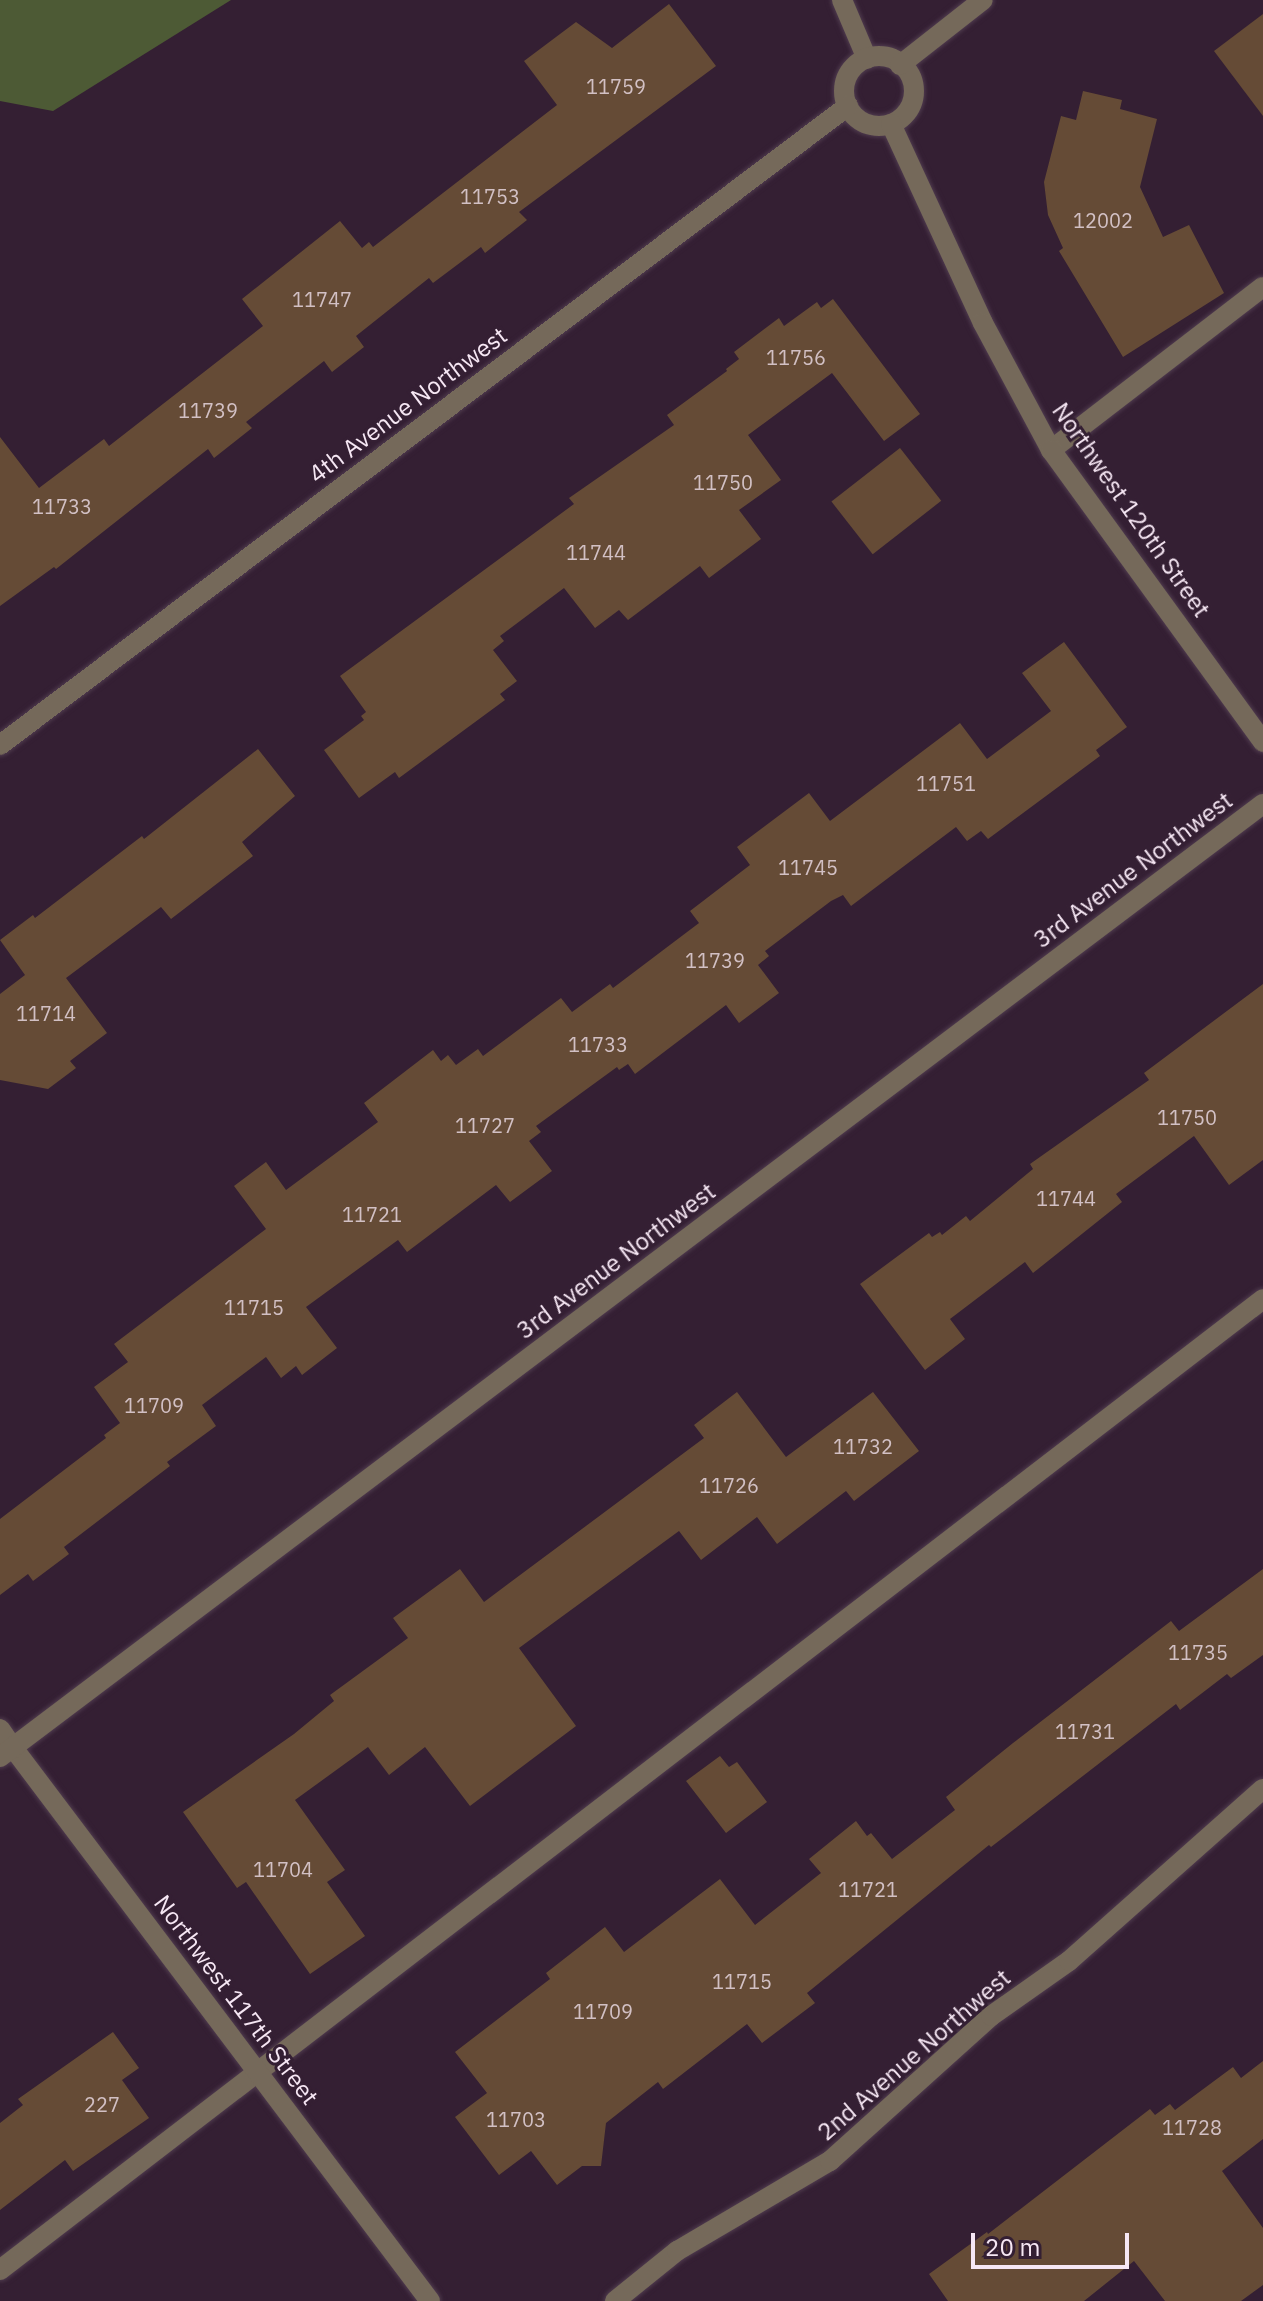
<!DOCTYPE html>
<style>
body{margin:0}
#map{position:relative;width:1263px;height:2301px;overflow:hidden;background:#341f33;font-family:"IBM Plex Sans",sans-serif}
div>[style]{position:absolute}
[style*='--x']{left:calc(var(--x)*1px);top:calc(var(--y)*1px);width:calc(var(--w)*1px);rotate:calc(var(--a)*1deg)}
.forest>*{inset:0;background:#4d5a35}
.building>*{inset:0;background:#654b36;transform-origin:0 0}
.roads{filter:drop-shadow(0 0 2px #4f3b4e) drop-shadow(0 0 2px #4f3b4e)}
.service>*{height:20px;margin:-10px;padding:0 10px;transform-origin:10px;border-radius:10px;background:#75695a}
.minor>*{height:20px;margin:-10px;padding:0 10px;transform-origin:10px;border-radius:10px;background:#75695a}
.minor>.ring{margin:-10px;padding:0;box-sizing:content-box;background:none;border:20px solid #75695a;border-radius:50%}
.tertiary>*{height:20px;margin:-10px;padding:0 10px;transform-origin:10px;border-radius:10px;background:#75695a}
span{translate:-50% -50%;white-space:nowrap;text-align:center;line-height:1.15;-webkit-text-stroke:6px #341f33;paint-order:stroke}
.number-label{font-size:20px;color:#d2c0c4}
.number-label span{-webkit-text-stroke-width:0}
.street-label{font-size:24px;color:#f6e7f4}
.scale{position:absolute;left:971px;top:2233px;width:158px;height:36px;box-sizing:border-box;border:4px solid #f6e7f4;border-top:0;padding-left:10px;font-size:24px;line-height:28px;white-space:nowrap;color:#f6e7f4;-webkit-text-stroke:6px #341f33;paint-order:stroke}
</style>
<div id="map">
<div class="forest">
<i style="clip-path:polygon(0 0,231px 0,53px 111px,0 101px)"></i>
</div>
<div class="building">
<i style="clip-path:polygon(669px 4px,716px 66px,519px 212px,527px 220px,485px 253px,481px 247px,433px 283px,429px 278px,356px 336px,364px 347px,332px 372px,324px 361px,246px 422px,252px 428px,214px 458px,208px 449px,56px 569px,54px 567px,0 606px,0 437px,39px 488px,104px 439px,109px 446px,263px 326px,242px 299px,340px 221px,362px 248px,369px 242px,373px 247px,557px 105px,524px 61px,576px 22px,612px 48px)"></i>
<i style="clip-path:polygon(1263px 14px,1263px 116px,1214px 51px)"></i>
<i style="clip-path:polygon(1083px 91px,1122px 100px,1120px 109px,1157px 119px,1140px 187px,1163px 237px,1189px 225px,1224px 293px,1123px 357px,1059px 251px,1063px 248px,1048px 215px,1044px 182px,1061px 116px,1076px 120px)"></i>
<i style="clip-path:polygon(833px 299px,920px 414px,884px 441px,832px 373px,748px 435px,781px 480px,739px 510px,761px 539px,709px 578px,700px 566px,628px 620px,619px 610px,595px 628px,564px 588px,500px 636px,504px 641px,493px 650px,517px 681px,500px 694px,505px 700px,399px 778px,395px 772px,359px 798px,324px 750px,364px 720px,361px 716px,366px 712px,340px 676px,574px 504px,569px 498px,674px 425px,667px 415px,727px 371px,726px 369px,739px 359px,734px 352px,779px 318px,784px 326px,817px 302px,821px 308px)"></i>
<i style="left:900px;top:448px;width:67px;height:87px;rotate:52deg"></i>
<i style="clip-path:polygon(1064px 642px,1127px 727px,1096px 750px,1100px 756px,988px 839px,981px 831px,967px 841px,956px 827px,851px 906px,843px 895px,831px 901px,765px 951px,769px 956px,758px 965px,779px 993px,739px 1023px,726px 1005px,635px 1074px,628px 1064px,619px 1070px,617px 1067px,536px 1126px,541px 1132px,529px 1141px,552px 1171px,510px 1202px,496px 1185px,407px 1252px,398px 1240px,306px 1307px,337px 1348px,302px 1375px,296px 1366px,281px 1378px,266px 1357px,202px 1405px,216px 1426px,167px 1462px,170px 1466px,64px 1547px,69px 1554px,33px 1581px,28px 1574px,0 1595px,0 1519px,106px 1438px,104px 1435px,120px 1423px,94px 1387px,128px 1362px,114px 1344px,266px 1229px,234px 1186px,266px 1162px,286px 1190px,378px 1122px,364px 1103px,433px 1050px,441px 1061px,448px 1055px,456px 1065px,478px 1049px,483px 1056px,561px 998px,572px 1012px,610px 984px,613px 988px,699px 923px,690px 911px,750px 865px,737px 847px,809px 793px,830px 821px,960px 723px,987px 759px,1051px 711px,1022px 673px)"></i>
<i style="clip-path:polygon(258px 749px,295px 796px,242px 842px,253px 856px,171px 919px,161px 907px,66px 978px,107px 1033px,70px 1061px,76px 1068px,48px 1089px,0 1080px,0 994px,25px 975px,0 940px,33px 915px,35px 918px,142px 836px,144px 839px)"></i>
<i style="clip-path:polygon(1263px 984px,1263px 1160px,1229px 1185px,1194px 1136px,1116px 1194px,1122px 1202px,1033px 1273px,1025px 1262px,950px 1319px,965px 1339px,925px 1370px,860px 1284px,929px 1233px,932px 1237px,940px 1232px,942px 1235px,966px 1216px,970px 1221px,1033px 1169px,1030px 1164px,1149px 1080px,1144px 1073px)"></i>
<i style="clip-path:polygon(737px 1392px,786px 1457px,873px 1392px,919px 1451px,854px 1501px,846px 1491px,777px 1544px,757px 1517px,701px 1560px,679px 1531px,519px 1648px,576px 1726px,470px 1806px,425px 1747px,389px 1775px,368px 1747px,295px 1800px,345px 1870px,327px 1882px,365px 1936px,310px 1974px,246px 1882px,237px 1888px,183px 1812px,294px 1734px,334px 1701px,330px 1695px,408px 1638px,393px 1618px,460px 1569px,484px 1602px,704px 1438px,694px 1425px)"></i>
<i style="clip-path:polygon(1263px 1569px,1263px 1655px,1231px 1678px,1227px 1674px,1180px 1710px,1176px 1704px,991px 1847px,989px 1845px,807px 1993px,815px 2003px,762px 2043px,747px 2024px,663px 2089px,658px 2082px,606px 2123px,601px 2166px,582px 2166px,557px 2185px,531px 2151px,499px 2175px,455px 2117px,487px 2093px,455px 2052px,550px 1979px,546px 1973px,605px 1927px,624px 1952px,720px 1879px,755px 1925px,821px 1873px,809px 1859px,856px 1821px,867px 1836px,871px 1833px,892px 1859px,955px 1810px,946px 1797px,1013px 1743px,1171px 1621px,1179px 1631px)"></i>
<i style="clip-path:polygon(720px 1756px,729px 1767px,737px 1762px,767px 1802px,726px 1833px,686px 1781px)"></i>
<i style="clip-path:polygon(113px 2032px,139px 2068px,122px 2080px,149px 2118px,73px 2171px,65px 2160px,0 2210px,0 2123px,23px 2105px,18px 2099px)"></i>
<i style="clip-path:polygon(1263px 2061px,1263px 2139px,1222px 2171px,1263px 2228px,1263px 2285px,1241px 2301px,1165px 2301px,1134px 2261px,1084px 2301px,948px 2301px,929px 2274px,987px 2232px,988px 2234px,1150px 2109px,1155px 2115px,1170px 2104px,1175px 2110px,1233px 2067px,1241px 2078px)"></i>
</div>
<div class="roads">
<div class="service">
<i style="--x:1051;--y:450;--w:267;--a:-37.6"></i>
<i style="--x:0;--y:2270;--w:1593;--a:-37.55"></i>
</div>
<div class="minor">
<i style="--x:842;--y:0;--w:64;--a:67"></i>
<i class="ring" style="left:844px;top:56px;width:50px;height:50px"></i>
<i style="--x:900;--y:65;--w:105;--a:-38.1"></i>
<i style="--x:891;--y:124;--w:219;--a:65.2"></i>
<i style="--x:983;--y:323;--w:144;--a:61.8"></i>
<i style="--x:1051;--y:450;--w:361;--a:54"></i>
<i style="--x:0;--y:745;--w:1062;--a:-37"></i>
<i style="--x:14;--y:1749;--w:691;--a:53"></i>
<i style="--x:615;--y:2301;--w:80;--a:-38.9"></i>
<i style="--x:677;--y:2251;--w:178;--a:-30.5"></i>
<i style="--x:830;--y:2161;--w:217;--a:-42"></i>
<i style="--x:991;--y:2016;--w:95;--a:-35.2"></i>
<i style="--x:1069;--y:1961;--w:259;--a:-41.6"></i>
</div>
<div class="tertiary">
<i style="--x:0;--y:1729;--w:24;--a:55"></i>
<i style="--x:0;--y:1757;--w:1582;--a:-37.04"></i>
</div>
</div>
<div class="number-label">
<span style="left:616px;top:86px">11759</span>
<span style="left:490px;top:196px">11753</span>
<span style="left:1103px;top:220px">12002</span>
<span style="left:322px;top:299px">11747</span>
<span style="left:796px;top:357px">11756</span>
<span style="left:208px;top:410px">11739</span>
<span style="left:723px;top:482px">11750</span>
<span style="left:62px;top:506px">11733</span>
<span style="left:596px;top:552px">11744</span>
<span style="left:946px;top:783px">11751</span>
<span style="left:808px;top:867px">11745</span>
<span style="left:715px;top:960px">11739</span>
<span style="left:46px;top:1013px">11714</span>
<span style="left:598px;top:1044px">11733</span>
<span style="left:1187px;top:1117px">11750</span>
<span style="left:485px;top:1125px">11727</span>
<span style="left:1066px;top:1198px">11744</span>
<span style="left:372px;top:1214px">11721</span>
<span style="left:254px;top:1307px">11715</span>
<span style="left:154px;top:1405px">11709</span>
<span style="left:863px;top:1446px">11732</span>
<span style="left:729px;top:1485px">11726</span>
<span style="left:1198px;top:1652px">11735</span>
<span style="left:1085px;top:1731px">11731</span>
<span style="left:283px;top:1869px">11704</span>
<span style="left:868px;top:1889px">11721</span>
<span style="left:742px;top:1981px">11715</span>
<span style="left:603px;top:2011px">11709</span>
<span style="left:102px;top:2104px">227</span>
<span style="left:516px;top:2119px">11703</span>
<span style="left:1192px;top:2127px">11728</span>
</div>
<div class="street-label">
<span style="left:408px;top:405px;rotate:-37deg">4th Avenue Northwest</span>
<span style="left:1131px;top:510px;rotate:55deg">Northwest 120th Street</span>
<span style="left:1133px;top:870px;rotate:-37deg">3rd Avenue Northwest</span>
<span style="left:616px;top:1261px;rotate:-37deg">3rd Avenue Northwest</span>
<span style="left:236px;top:2000px;rotate:53deg">Northwest 117th Street</span>
<span style="left:914px;top:2055px;rotate:-41deg">2nd Avenue Northwest</span>
</div>
<div class="scale">20 m</div>
</div>
